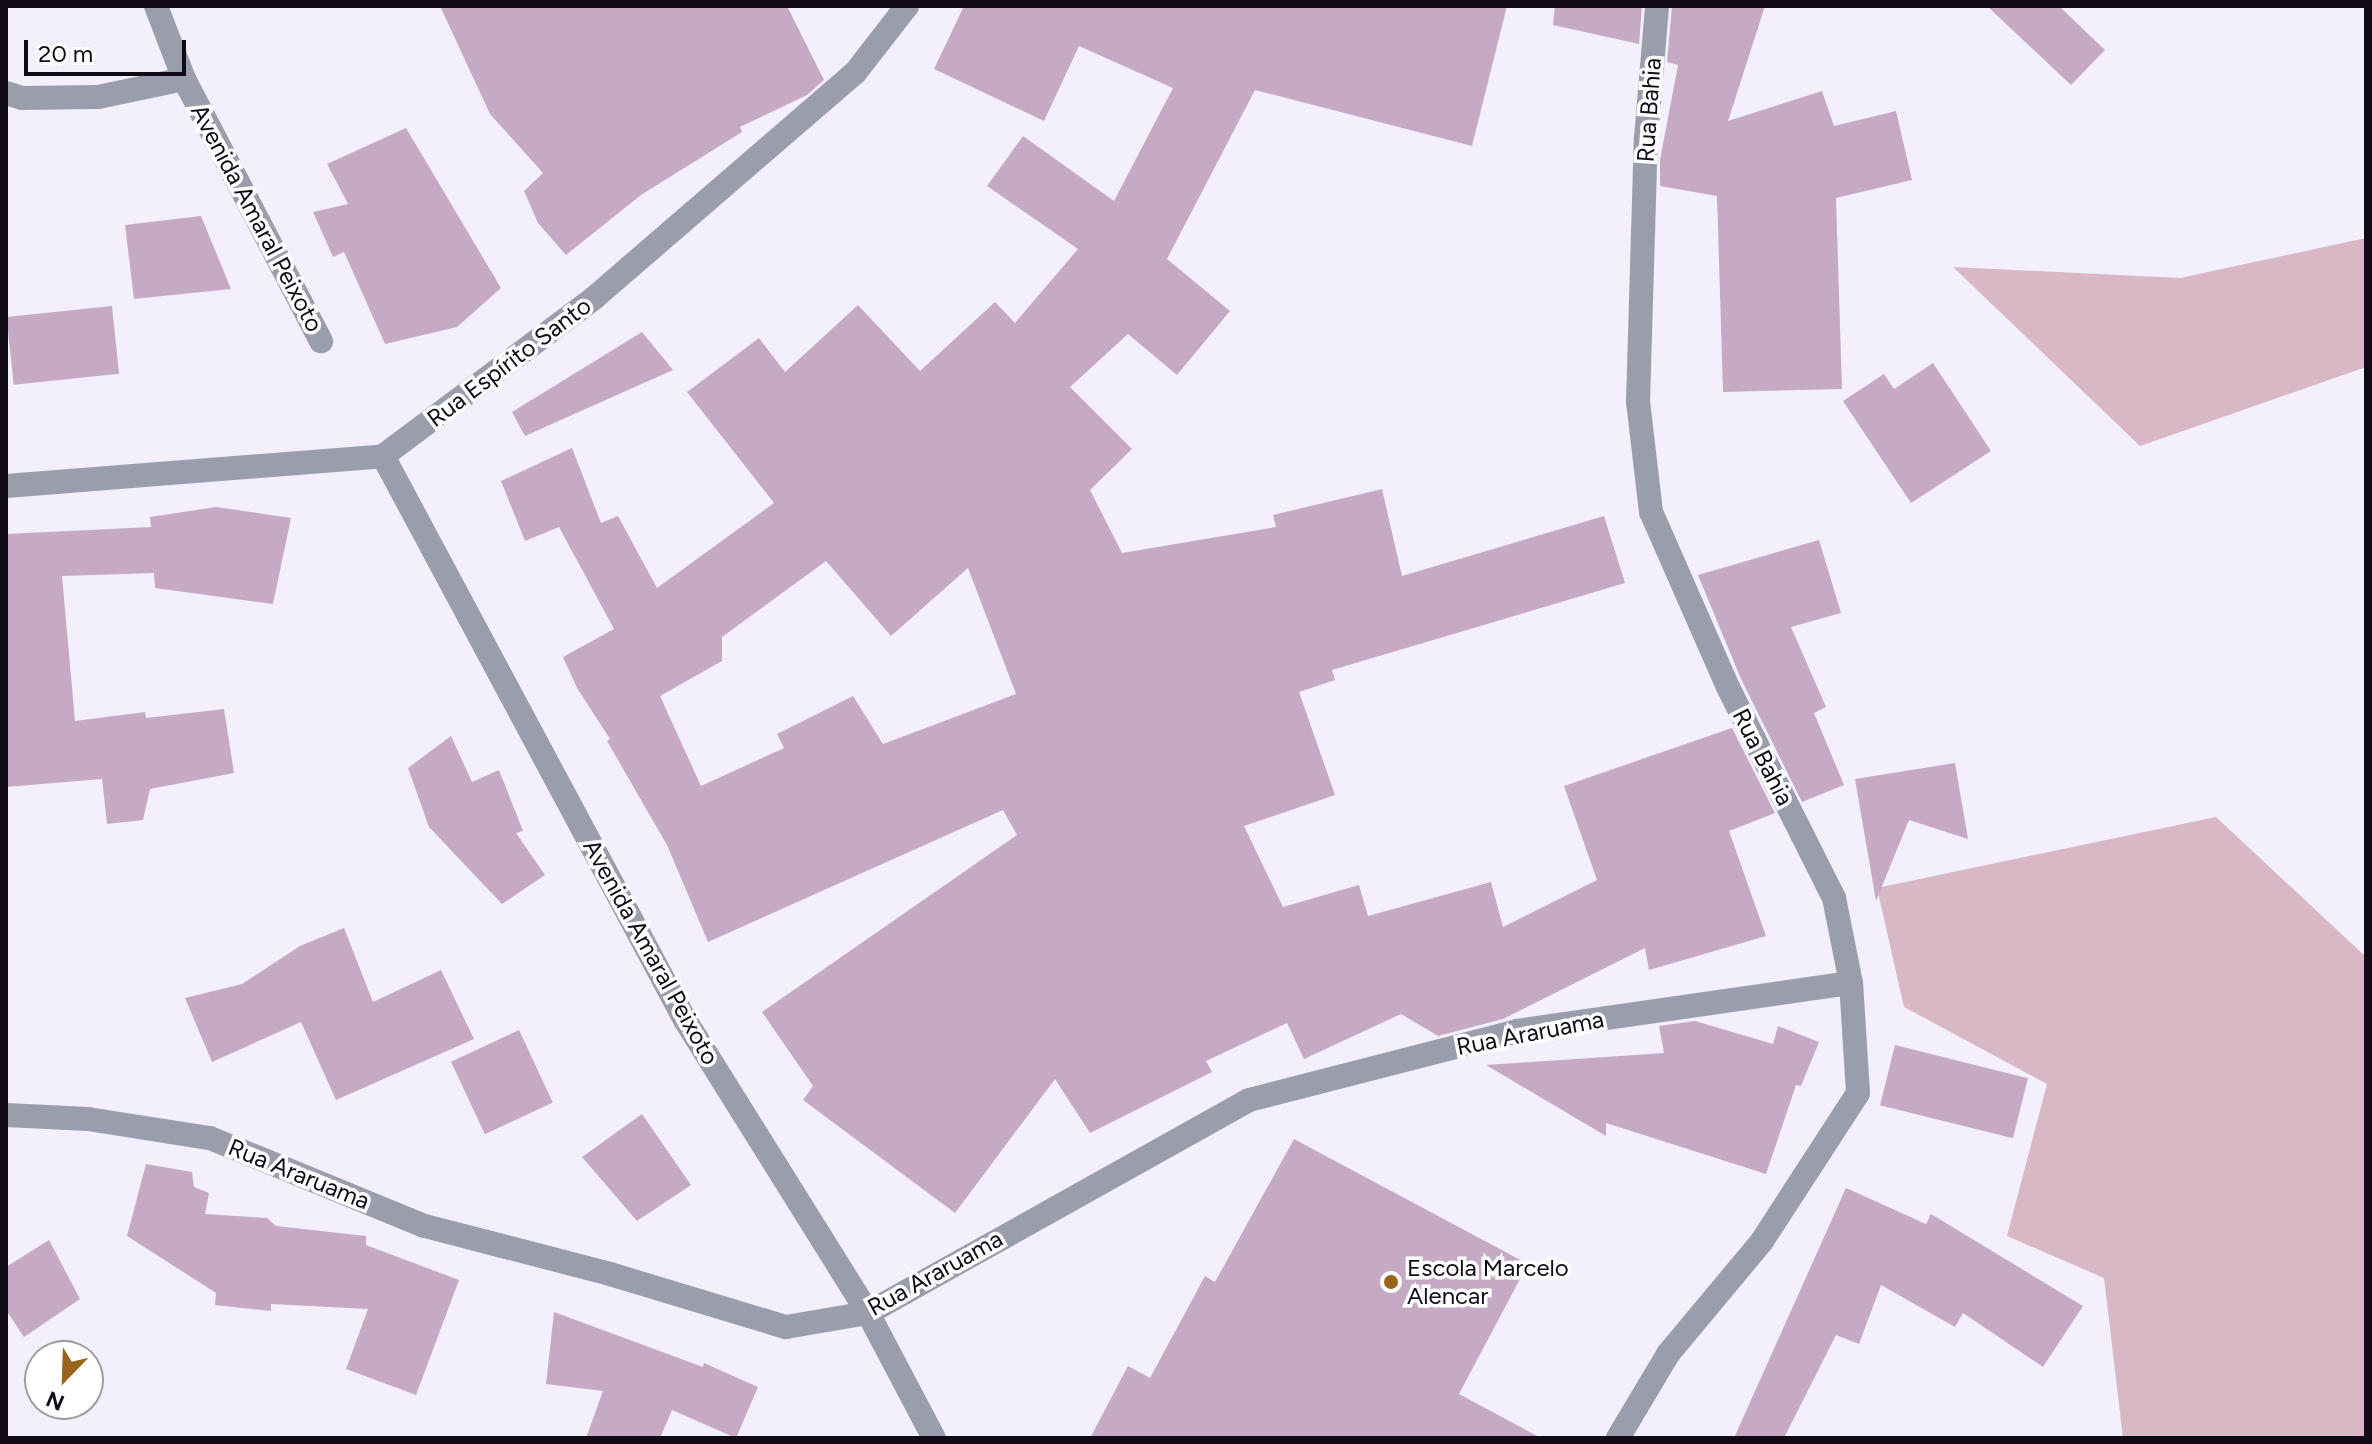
<!DOCTYPE html>
<meta charset="utf-8">
<style>
body{margin:0}
#map{position:relative;width:2372px;height:1444px;overflow:hidden;background:#f3effc;font-family:Figtree,sans-serif}
div>[style]{position:absolute}
[style*='--x']{left:calc(var(--x)*1px);top:calc(var(--y)*1px);width:calc(var(--w)*1px);rotate:calc(var(--a)*1deg)}
.green>*{inset:0;background:#d8b8c4}
.building>*{inset:0;background:#c6aac5;transform-origin:0 0}
.street>*{height:24px;margin:-12px;padding:0 12px;transform-origin:12px;border-radius:12px;background:#9a9dab}
.dots>*{width:22px;height:22px;translate:-50% -50%;box-sizing:border-box;border:4px solid #fff;border-radius:50%}
span{translate:-50% -50%;white-space:nowrap;text-align:center;line-height:1.15;-webkit-text-stroke:7px #fff;paint-order:stroke}
.street-label{font-size:24px;color:#100b16}
.poi-label{font-size:24px;color:#100b16}
.left{translate:0 -50%;text-align:left}
.frame{position:absolute;inset:0;border:8px solid #100b16;pointer-events:none}
.north{position:absolute;left:24px;top:1340px;width:80px;height:80px;box-sizing:border-box;background:#fff;border:2px solid #9f9da2;border-radius:50%;rotate:203deg;font-size:22px;font-weight:700;line-height:32px;text-align:center;color:#100b16}
.north::after{content:'';display:block;margin:auto;width:28px;height:36px;background:#99651b;clip-path:polygon(50% 0,100% 100%,50% 72%,0 100%)}
.scale{position:absolute;left:24px;top:40px;width:162px;height:36px;box-sizing:border-box;border:4px solid #100b16;border-top:0;padding-left:10px;font-size:24px;line-height:28px;white-space:nowrap;color:#100b16;-webkit-text-stroke:6px #fff;paint-order:stroke}
</style>
<div id="map">
<div class="green">
<i style="clip-path:polygon(2366px 238px,2366px 367px,2140px 446px,1953px 267px,2180px 278px)"></i>
<i style="clip-path:polygon(2216px 817px,2366px 957px,2366px 1438px,2123px 1438px,2104px 1278px,2007px 1236px,2047px 1084px,1904px 1007px,1877px 888px)"></i>
</div>
<div class="building">
<i style="clip-path:polygon(440px 6px,787px 6px,824px 80px,807px 95px,740px 127px,742px 132px,641px 195px,566px 255px,538px 223px,524px 191px,543px 173px,490px 114px)"></i>
<i style="clip-path:polygon(evenodd,964px 6px,1507px 6px,1472px 146px,1255px 90px,1167px 259px,1230px 311px,1177px 375px,1128px 334px,1070px 387px,1132px 449px,1090px 490px,1122px 553px,1276px 527px,1273px 515px,1382px 489px,1402px 576px,1604px 516px,1625px 583px,1332px 670px,1335px 680px,1299px 692px,1335px 795px,1244px 826px,1283px 907px,1359px 885px,1368px 916px,1491px 882px,1503px 927px,1597px 880px,1564px 786px,1732px 728px,1775px 813px,1729px 831px,1766px 936px,1649px 970px,1645px 948px,1503px 1019px,1438px 1036px,1401px 1014px,1304px 1059px,1287px 1023px,1206px 1061px,1212px 1072px,1090px 1133px,1055px 1079px,955px 1213px,803px 1100px,813px 1086px,762px 1012px,1017px 835px,1003px 810px,708px 942px,667px 845px,607px 741px,610px 739px,577px 688px,563px 657px,614px 629px,559px 527px,525px 541px,501px 481px,572px 448px,601px 523px,618px 516px,657px 588px,774px 503px,687px 392px,759px 338px,785px 372px,858px 305px,920px 371px,995px 302px,1015px 323px,1078px 249px,987px 186px,1023px 136px,1114px 201px,1173px 88px,1079px 46px,1044px 121px,934px 69px,964px 6px,826px 561px,891px 636px,968px 568px,1016px 694px,883px 744px,853px 696px,777px 734px,784px 748px,701px 786px,660px 696px,722px 661px,722px 637px,826px 561px)"></i>
<i style="clip-path:polygon(1555px 6px,1642px 6px,1639px 44px,1553px 25px)"></i>
<i style="clip-path:polygon(1672px 6px,1765px 6px,1728px 121px,1822px 91px,1834px 126px,1896px 111px,1912px 180px,1836px 198px,1842px 389px,1723px 392px,1717px 196px,1660px 186px,1660px 160px,1678px 65px,1667px 62px)"></i>
<i style="clip-path:polygon(1987px 6px,2059px 6px,2105px 50px,2071px 85px)"></i>
<i style="clip-path:polygon(406px 128px,501px 288px,457px 327px,385px 344px,344px 252px,333px 257px,313px 212px,348px 204px,327px 164px)"></i>
<i style="clip-path:polygon(201px 216px,231px 289px,134px 299px,125px 225px)"></i>
<i style="left:112px;top:306px;width:68px;height:106px;rotate:84deg"></i>
<i style="clip-path:polygon(642px 332px,673px 370px,525px 436px,512px 412px)"></i>
<i style="clip-path:polygon(1933px 363px,1991px 451px,1911px 503px,1843px 401px,1884px 374px,1894px 389px)"></i>
<i style="clip-path:polygon(216px 507px,291px 518px,273px 604px,155px 588px,154px 573px,62px 576px,75px 721px,145px 712px,146px 718px,224px 709px,234px 773px,150px 789px,143px 820px,107px 824px,102px 779px,6px 787px,6px 534px,151px 527px,150px 517px)"></i>
<i style="clip-path:polygon(1819px 540px,1841px 613px,1791px 627px,1826px 707px,1814px 713px,1844px 785px,1802px 802px,1741px 679px,1698px 575px)"></i>
<i style="clip-path:polygon(451px 736px,472px 782px,499px 770px,523px 831px,516px 833px,545px 875px,502px 904px,429px 827px,408px 768px)"></i>
<i style="clip-path:polygon(1955px 763px,1968px 839px,1909px 820px,1876px 901px,1855px 779px)"></i>
<i style="clip-path:polygon(344px 928px,373px 1002px,441px 970px,474px 1039px,336px 1100px,301px 1022px,212px 1062px,185px 998px,242px 984px,300px 946px)"></i>
<i style="clip-path:polygon(1695px 1021px,1773px 1044px,1778px 1026px,1819px 1042px,1801px 1086px,1796px 1085px,1766px 1174px,1606px 1123px,1606px 1136px,1486px 1065px,1664px 1053px,1659px 1026px)"></i>
<i style="left:519px;top:1030px;width:80px;height:75px;rotate:65deg"></i>
<i style="left:1895px;top:1045px;width:137px;height:62px;rotate:14deg"></i>
<i style="clip-path:polygon(642px 1114px,691px 1185px,637px 1221px,582px 1157px)"></i>
<i style="clip-path:polygon(1294px 1139px,1528px 1264px,1459px 1394px,1541px 1438px,1090px 1438px,1128px 1366px,1150px 1378px,1205px 1276px,1215px 1282px)"></i>
<i style="clip-path:polygon(146px 1164px,192px 1172px,194px 1187px,209px 1193px,205px 1214px,267px 1218px,276px 1226px,366px 1236px,366px 1245px,459px 1280px,416px 1395px,346px 1369px,368px 1309px,271px 1304px,271px 1311px,215px 1305px,216px 1293px,127px 1236px)"></i>
<i style="clip-path:polygon(1846px 1188px,1926px 1224px,1931px 1214px,2083px 1306px,2043px 1367px,1963px 1313px,1955px 1327px,1881px 1285px,1859px 1344px,1836px 1335px,1784px 1438px,1734px 1438px)"></i>
<i style="clip-path:polygon(49px 1240px,80px 1299px,24px 1337px,6px 1310px,6px 1267px)"></i>
<i style="clip-path:polygon(554px 1312px,703px 1367px,704px 1363px,758px 1387px,736px 1438px,672px 1410px,660px 1438px,586px 1438px,603px 1391px,546px 1384px)"></i>
</div>
<div class="street">
<i style="--x:156;--y:6;--w:78;--a:69"></i>
<i style="--x:184;--y:79;--w:296;--a:62.4"></i>
<i style="--x:6;--y:93;--w:17;--a:17"></i>
<i style="--x:22;--y:98;--w:76;--a:-0.8"></i>
<i style="--x:98;--y:97;--w:88;--a:-11.8"></i>
<i style="--x:383;--y:456;--w:640;--a:61.83"></i>
<i style="--x:685;--y:1020;--w:345;--a:58"></i>
<i style="--x:868;--y:1313;--w:141;--a:62.2"></i>
<i style="--x:6;--y:486;--w:378;--a:-4.5"></i>
<i style="--x:383;--y:456;--w:264;--a:-36.8"></i>
<i style="--x:594;--y:298;--w:345;--a:-40.8"></i>
<i style="--x:855;--y:73;--w:85;--a:-52.2"></i>
<i style="--x:6;--y:1115;--w:82;--a:2.8"></i>
<i style="--x:88;--y:1119;--w:123;--a:8.9"></i>
<i style="--x:210;--y:1138;--w:232;--a:22.3"></i>
<i style="--x:425;--y:1226;--w:191;--a:14.5"></i>
<i style="--x:610;--y:1274;--w:184;--a:16.8"></i>
<i style="--x:786;--y:1327;--w:83;--a:-9.7"></i>
<i style="--x:868;--y:1313;--w:436;--a:-29.2"></i>
<i style="--x:1249;--y:1100;--w:277;--a:-14.4"></i>
<i style="--x:1517;--y:1031;--w:337;--a:-8.2"></i>
<i style="--x:1618;--y:1438;--w:98;--a:-59.2"></i>
<i style="--x:1668;--y:1354;--w:147;--a:-50.2"></i>
<i style="--x:1762;--y:1241;--w:176;--a:-57"></i>
<i style="--x:1858;--y:1093;--w:110;--a:-93.6"></i>
<i style="--x:1851;--y:983;--w:87;--a:-101.3"></i>
<i style="--x:1834;--y:898;--w:238;--a:-116.7"></i>
<i style="--x:1727;--y:685;--w:189;--a:-113.7"></i>
<i style="--x:1651;--y:512;--w:111;--a:-96.7"></i>
<i style="--x:1638;--y:402;--w:264;--a:-88.3"></i>
<i style="--x:1646;--y:138;--w:132;--a:-85.2"></i>
</div>
<div class="dots">
<i style="left:1391px;top:1282px;background:#99651b"></i>
</div>
<div class="street-label">
<span style="left:1649px;top:110px;rotate:-86deg">Rua Bahia</span>
<span style="left:257px;top:218px;rotate:62deg">Avenida Amaral Peixoto</span>
<span style="left:509px;top:362px;rotate:-37deg">Rua Espírito Santo</span>
<span style="left:1763px;top:757px;rotate:63deg">Rua Bahia</span>
<span style="left:651px;top:952px;rotate:61deg">Avenida Amaral Peixoto</span>
<span style="left:1530px;top:1033px;rotate:-11deg">Rua Araruama</span>
<span style="left:299px;top:1174px;rotate:22deg">Rua Araruama</span>
<span style="left:935px;top:1273px;rotate:-29deg">Rua Araruama</span>
</div>
<div class="poi-label">
<span class="left" style="left:1407px;top:1282px">Escola Marcelo<br>Alencar</span>
</div>
<div class="frame"></div>
<div class="north">N</div>
<div class="scale">20 m</div>
</div>
